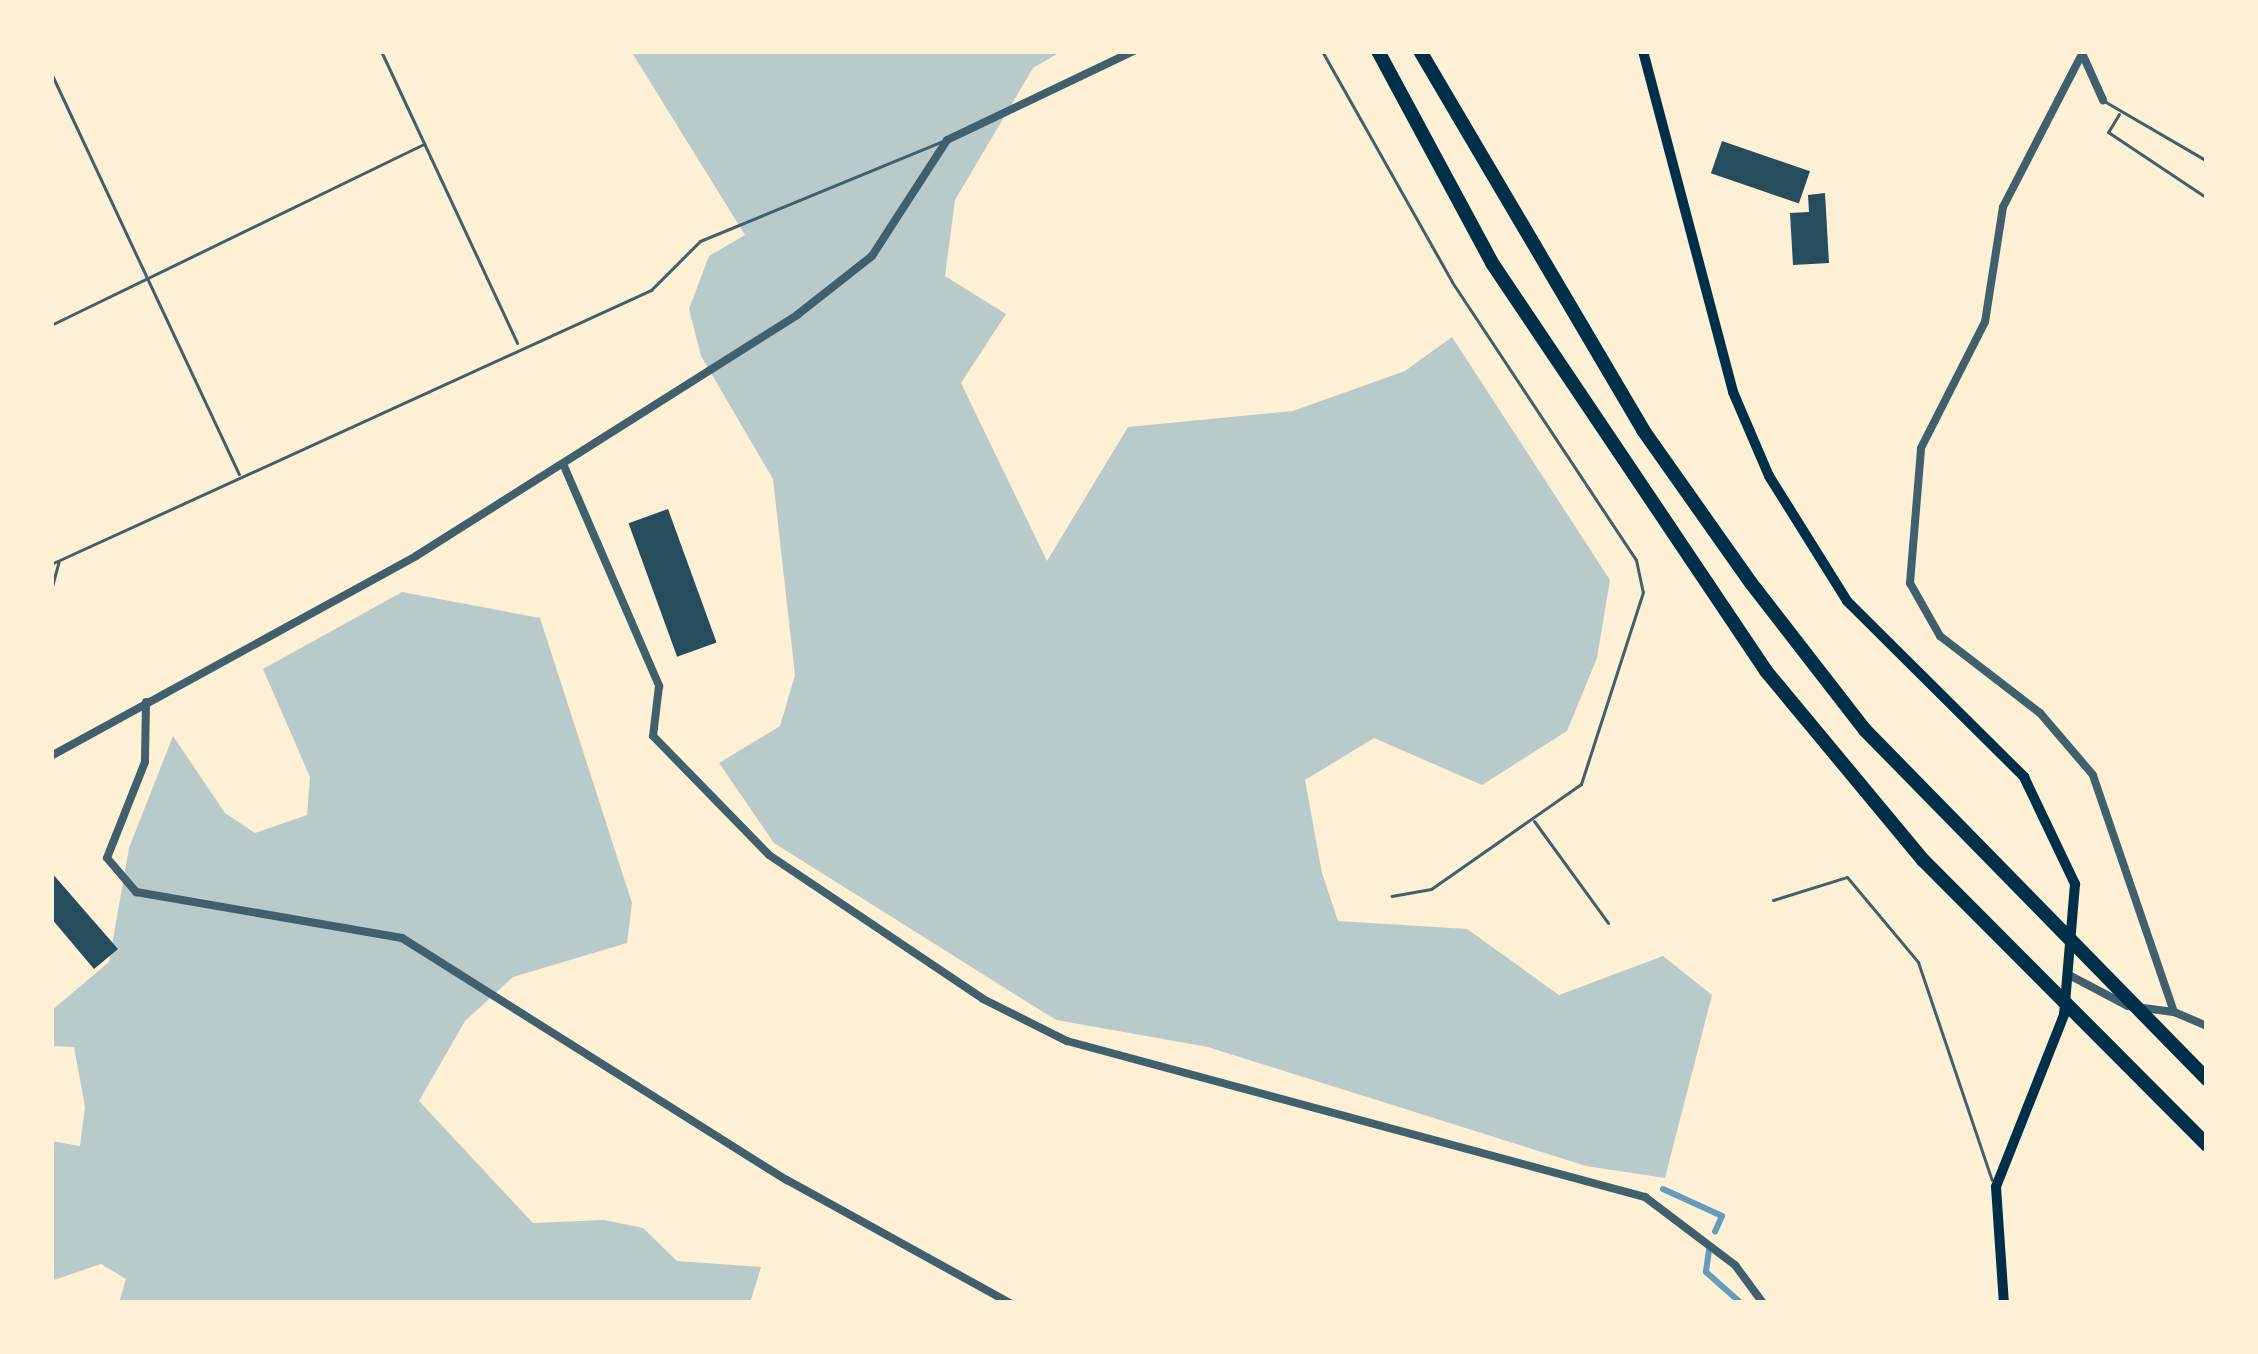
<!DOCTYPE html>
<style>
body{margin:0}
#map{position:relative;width:2258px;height:1354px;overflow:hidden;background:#fdf0d5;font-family:Signika,sans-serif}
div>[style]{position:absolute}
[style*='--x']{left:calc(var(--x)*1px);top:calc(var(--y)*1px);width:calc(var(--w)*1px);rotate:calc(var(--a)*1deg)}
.green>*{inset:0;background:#b9caca}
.stream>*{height:6px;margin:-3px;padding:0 3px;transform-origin:3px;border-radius:3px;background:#669bbc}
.building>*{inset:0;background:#264d5e;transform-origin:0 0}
.service>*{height:3px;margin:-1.5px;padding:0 1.5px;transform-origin:1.5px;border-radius:1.5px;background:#3f606c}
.minor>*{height:8px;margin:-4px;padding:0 4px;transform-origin:4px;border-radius:4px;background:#3f606c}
.secondary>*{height:10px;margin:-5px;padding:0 5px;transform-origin:5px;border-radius:5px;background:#003049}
.motorway>*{height:14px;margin:-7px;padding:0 7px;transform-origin:7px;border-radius:7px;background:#003049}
span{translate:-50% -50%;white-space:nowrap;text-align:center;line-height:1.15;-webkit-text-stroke:9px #fdf0d5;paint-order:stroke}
.frame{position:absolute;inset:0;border:54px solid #fdf0d5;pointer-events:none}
</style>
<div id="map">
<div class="green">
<i style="clip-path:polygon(631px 51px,1062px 51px,1033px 68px,955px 200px,945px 276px,1006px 314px,961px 383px,1047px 561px,1128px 427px,1293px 411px,1405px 371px,1452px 337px,1610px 580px,1597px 658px,1567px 731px,1482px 785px,1374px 738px,1305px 780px,1322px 873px,1338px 921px,1467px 929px,1559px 995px,1663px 956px,1712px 995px,1665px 1178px,1586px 1166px,1208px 1047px,1056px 1020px,774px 843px,719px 763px,780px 726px,795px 675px,773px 479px,701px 356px,689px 309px,709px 256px,745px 235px)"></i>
<i style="clip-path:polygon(402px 592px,540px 618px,632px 903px,627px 943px,513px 977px,465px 1021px,419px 1101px,533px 1223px,604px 1220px,643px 1228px,677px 1261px,761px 1267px,750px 1303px,119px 1303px,126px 1279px,101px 1264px,51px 1281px,51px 1141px,80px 1146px,85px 1107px,74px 1047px,51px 1046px,51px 1011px,109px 962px,129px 848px,173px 736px,225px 813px,255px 833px,307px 815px,310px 777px,263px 669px)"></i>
</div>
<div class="stream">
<i style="--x:1663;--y:1189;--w:65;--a:24.6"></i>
<i style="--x:1722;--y:1216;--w:17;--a:114"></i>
<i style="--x:1709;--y:1250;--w:22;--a:98"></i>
<i style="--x:1706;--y:1272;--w:47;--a:41.5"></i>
</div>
<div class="building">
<i style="left:1722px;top:141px;width:93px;height:34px;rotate:19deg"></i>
<i style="clip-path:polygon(1825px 193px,1829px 263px,1793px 265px,1790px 213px,1809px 212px,1808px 195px)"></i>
<i style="left:668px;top:509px;width:142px;height:42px;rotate:70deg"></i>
<i style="clip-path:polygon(51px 872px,118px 949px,94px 969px,51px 918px)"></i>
</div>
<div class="service">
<i style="--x:381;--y:51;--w:322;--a:65"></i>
<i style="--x:1322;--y:51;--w:265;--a:60.6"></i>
<i style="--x:1452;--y:282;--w:333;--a:56.5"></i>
<i style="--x:1636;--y:560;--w:33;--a:78"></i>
<i style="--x:1643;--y:592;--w:202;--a:107.9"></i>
<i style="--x:1581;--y:784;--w:183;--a:145"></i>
<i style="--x:1431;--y:889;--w:40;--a:170"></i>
<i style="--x:51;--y:73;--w:443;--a:64.9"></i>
<i style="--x:2104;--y:101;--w:119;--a:30.2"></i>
<i style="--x:2119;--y:114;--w:21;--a:121"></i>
<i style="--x:2108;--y:132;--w:119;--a:33.7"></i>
<i style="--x:51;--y:325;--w:415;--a:-25.9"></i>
<i style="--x:51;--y:564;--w:660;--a:-24.54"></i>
<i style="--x:651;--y:290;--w:69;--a:-45"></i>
<i style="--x:700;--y:241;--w:265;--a:-22.4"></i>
<i style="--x:51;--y:590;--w:30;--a:-75"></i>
<i style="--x:1534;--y:821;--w:126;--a:54"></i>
<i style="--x:1773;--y:900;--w:77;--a:-17.3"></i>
<i style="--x:1847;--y:877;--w:111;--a:50.1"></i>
<i style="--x:1918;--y:962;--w:230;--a:71.3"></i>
</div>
<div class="minor">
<i style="--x:2081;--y:51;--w:54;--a:65.8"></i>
<i style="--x:564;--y:466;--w:240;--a:66.6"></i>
<i style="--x:659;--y:686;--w:50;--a:96.8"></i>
<i style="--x:653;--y:736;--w:166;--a:45.7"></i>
<i style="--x:769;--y:855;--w:258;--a:33.9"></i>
<i style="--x:983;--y:999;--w:94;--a:26.6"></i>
<i style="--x:1067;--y:1041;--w:599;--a:15.1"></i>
<i style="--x:1645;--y:1197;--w:113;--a:37.1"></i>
<i style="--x:1735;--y:1265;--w:47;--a:53.6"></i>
<i style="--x:146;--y:702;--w:60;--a:91"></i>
<i style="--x:145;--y:762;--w:103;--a:111.6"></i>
<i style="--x:107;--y:858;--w:45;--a:49.5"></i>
<i style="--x:136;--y:892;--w:270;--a:9.8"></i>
<i style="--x:402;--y:938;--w:455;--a:32.2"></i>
<i style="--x:787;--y:1180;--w:255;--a:28.9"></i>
<i style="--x:51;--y:756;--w:416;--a:-28.7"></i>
<i style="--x:416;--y:556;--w:451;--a:-32.3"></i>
<i style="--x:797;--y:315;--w:95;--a:-38.2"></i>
<i style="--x:872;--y:256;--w:138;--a:-57.1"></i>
<i style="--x:947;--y:140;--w:207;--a:-25.5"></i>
<i style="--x:2071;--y:976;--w:64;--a:27.8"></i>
<i style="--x:2128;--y:1006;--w:46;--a:7.4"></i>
<i style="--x:2174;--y:1012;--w:250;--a:-108.9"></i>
<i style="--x:2093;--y:775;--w:82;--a:-130.5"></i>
<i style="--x:2040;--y:713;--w:126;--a:-142.4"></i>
<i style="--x:1940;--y:636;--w:61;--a:-119.5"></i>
<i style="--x:1910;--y:583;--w:135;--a:-85.3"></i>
<i style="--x:1921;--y:448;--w:141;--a:-63.1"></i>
<i style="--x:1985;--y:322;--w:116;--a:-81.1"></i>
<i style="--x:2003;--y:207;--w:168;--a:-62.7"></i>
<i style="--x:2174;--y:1012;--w:36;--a:23"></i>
</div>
<div class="secondary">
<i style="--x:1643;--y:51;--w:353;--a:75.2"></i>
<i style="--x:1733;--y:392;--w:91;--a:66.8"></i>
<i style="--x:1769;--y:476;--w:147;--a:58"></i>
<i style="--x:1847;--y:601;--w:250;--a:44.8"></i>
<i style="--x:2024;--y:777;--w:119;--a:64.5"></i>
<i style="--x:2075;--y:884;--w:131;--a:94.8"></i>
<i style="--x:2064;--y:1015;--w:185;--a:111.6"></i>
<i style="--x:1996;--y:1187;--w:116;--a:86.1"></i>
</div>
<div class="motorway">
<i style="--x:1378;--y:51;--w:241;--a:61.7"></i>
<i style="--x:1492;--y:263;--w:491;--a:56.1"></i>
<i style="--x:1766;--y:671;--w:246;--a:50.3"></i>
<i style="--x:1923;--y:860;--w:402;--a:45.1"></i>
<i style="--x:1420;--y:51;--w:440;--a:59.5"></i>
<i style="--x:1643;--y:430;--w:187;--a:54.8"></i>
<i style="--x:1751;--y:583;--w:186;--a:52.2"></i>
<i style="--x:1865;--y:730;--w:489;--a:45.6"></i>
</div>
<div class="frame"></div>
</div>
